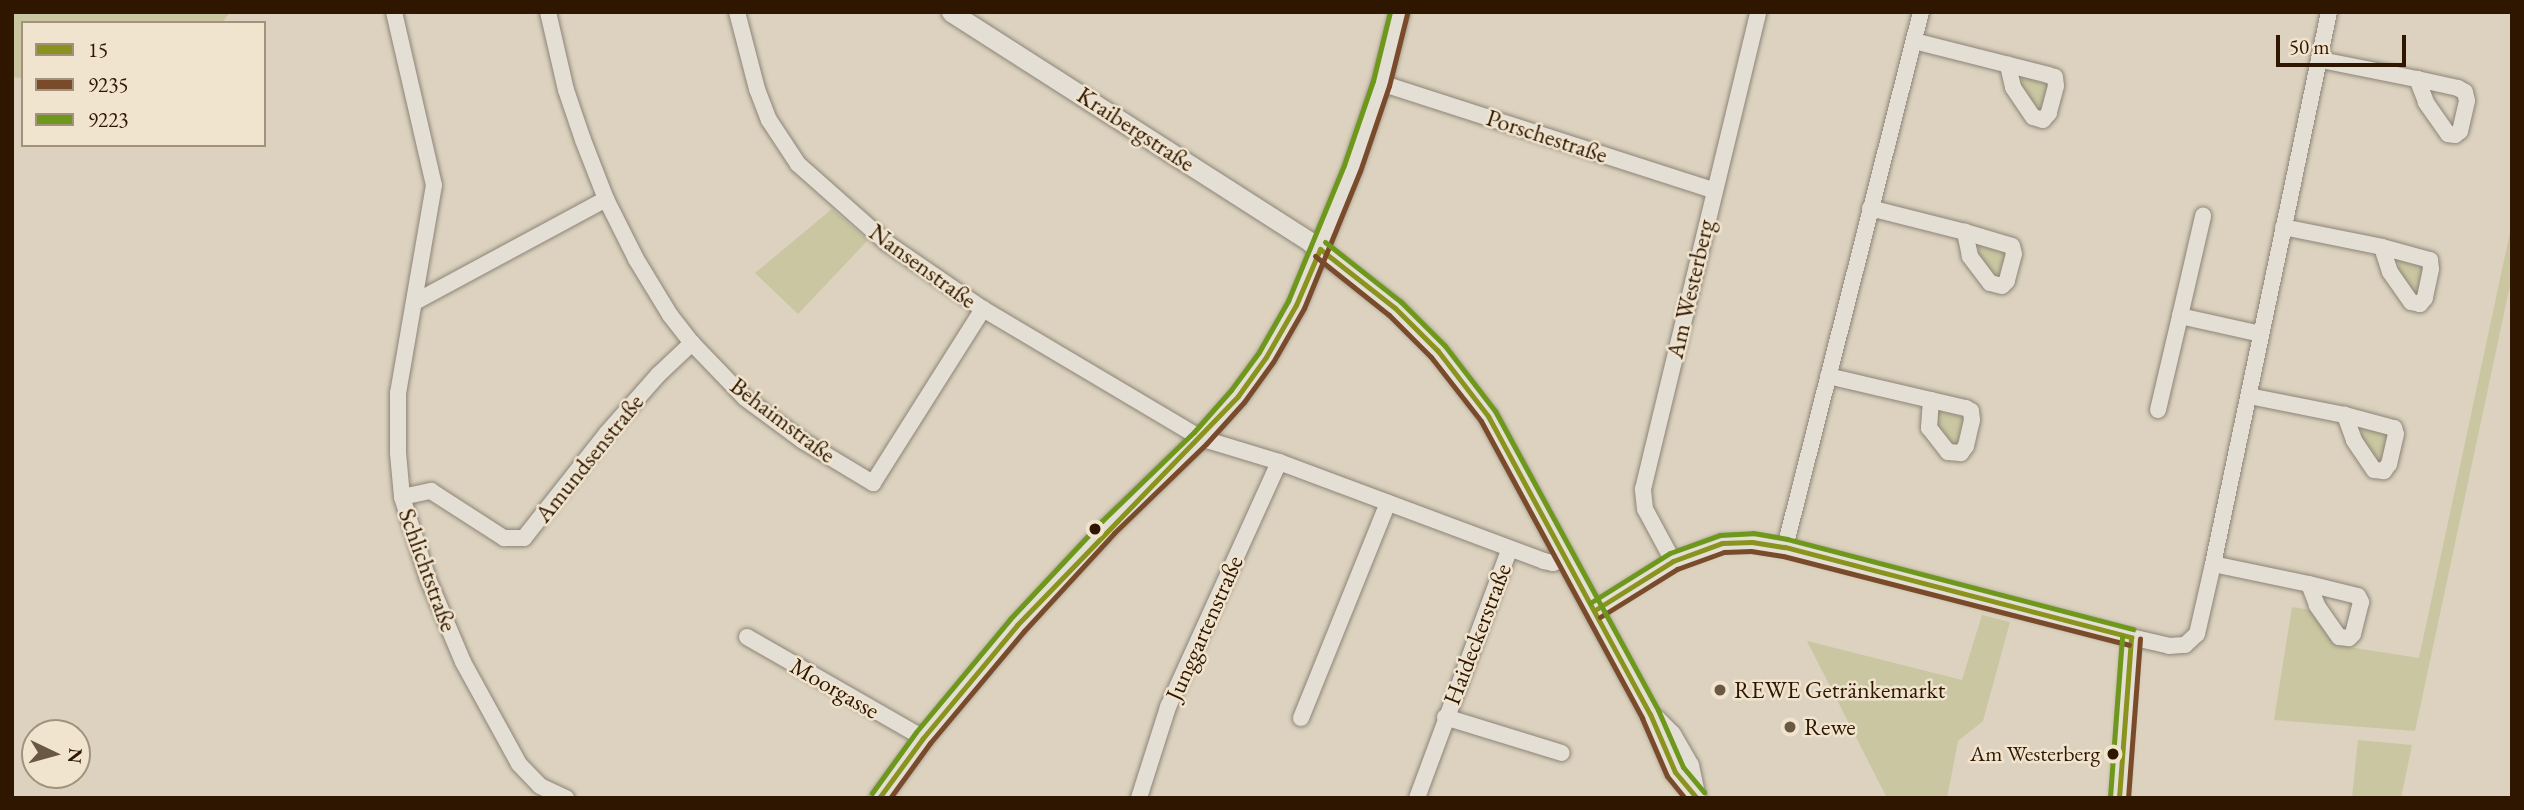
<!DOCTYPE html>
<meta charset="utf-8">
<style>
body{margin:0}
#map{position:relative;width:2524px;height:810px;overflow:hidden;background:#dcd2bf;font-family:"EB Garamond",serif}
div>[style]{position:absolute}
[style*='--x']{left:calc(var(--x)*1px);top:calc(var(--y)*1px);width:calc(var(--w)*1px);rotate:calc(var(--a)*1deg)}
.green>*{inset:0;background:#c9c6a1}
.roads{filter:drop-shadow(0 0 2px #8d8477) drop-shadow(0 0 2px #8d8477)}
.minor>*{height:16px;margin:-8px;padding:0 8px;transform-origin:8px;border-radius:8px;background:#e4dfd5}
.tertiary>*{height:19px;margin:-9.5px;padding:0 9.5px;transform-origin:9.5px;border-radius:9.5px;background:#e4dfd5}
.bus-1>*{height:5px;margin:-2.5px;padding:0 2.5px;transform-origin:2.5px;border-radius:2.5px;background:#8a931e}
.bus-2>*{height:5px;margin:-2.5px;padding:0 2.5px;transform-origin:2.5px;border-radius:2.5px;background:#7a4b2a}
.bus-3>*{height:5px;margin:-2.5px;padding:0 2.5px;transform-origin:2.5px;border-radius:2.5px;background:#6e981c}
.dots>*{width:19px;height:19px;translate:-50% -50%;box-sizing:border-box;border:4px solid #f0e4ce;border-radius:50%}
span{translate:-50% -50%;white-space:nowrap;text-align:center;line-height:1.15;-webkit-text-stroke:5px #f0e4ce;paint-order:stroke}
.bus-label{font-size:22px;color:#2e1600}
.right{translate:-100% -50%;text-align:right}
.street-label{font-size:24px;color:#2e1600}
.poi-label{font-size:24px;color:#2e1600}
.left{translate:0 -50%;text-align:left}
.frame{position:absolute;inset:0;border:14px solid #2e1600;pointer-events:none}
.legend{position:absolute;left:21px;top:21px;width:245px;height:126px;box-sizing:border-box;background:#f0e4ce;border:2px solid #a2927c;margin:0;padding:9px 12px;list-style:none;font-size:21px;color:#2e1600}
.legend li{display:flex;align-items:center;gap:14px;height:35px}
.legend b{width:35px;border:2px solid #a2927c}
.north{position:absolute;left:21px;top:719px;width:70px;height:70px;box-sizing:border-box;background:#f0e4ce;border:2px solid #a2927c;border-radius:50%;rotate:95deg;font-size:19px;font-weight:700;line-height:28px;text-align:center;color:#2e1600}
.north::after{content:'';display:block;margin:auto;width:24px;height:32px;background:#6b5843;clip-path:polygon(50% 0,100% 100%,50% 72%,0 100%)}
.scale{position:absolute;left:2276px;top:35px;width:130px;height:32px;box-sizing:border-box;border:4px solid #2e1600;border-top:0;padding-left:9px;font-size:21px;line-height:24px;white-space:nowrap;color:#2e1600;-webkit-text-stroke:5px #f0e4ce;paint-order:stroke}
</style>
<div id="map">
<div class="green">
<i style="clip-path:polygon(12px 12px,230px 12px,222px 23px,23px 23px,23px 78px,12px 77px)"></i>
<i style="clip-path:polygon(2023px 77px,2048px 84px,2041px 112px,2032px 110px,2020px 88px)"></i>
<i style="clip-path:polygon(832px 209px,868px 240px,798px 314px,755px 273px)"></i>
<i style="clip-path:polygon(2512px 223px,2512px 276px,2415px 731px,2274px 720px,2292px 607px,2311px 610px,2336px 645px,2419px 658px)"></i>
<i style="clip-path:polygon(1980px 244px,2006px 251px,1999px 279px,1990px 277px,1977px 255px)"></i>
<i style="clip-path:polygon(2400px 260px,2425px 266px,2418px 295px,2410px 294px,2397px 273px)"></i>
<i style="clip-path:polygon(1938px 411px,1964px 417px,1957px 445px,1948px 443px,1935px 422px)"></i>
<i style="clip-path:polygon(2363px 428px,2388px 434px,2382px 463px,2373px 462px,2360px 441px)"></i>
<i style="clip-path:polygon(1982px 615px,2010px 622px,1983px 721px,1958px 741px,1947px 798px,1887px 798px,1807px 641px,1962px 680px)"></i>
<i style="clip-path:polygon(2358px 740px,2412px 745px,2401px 798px,2352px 798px)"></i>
</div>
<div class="roads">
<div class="minor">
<i style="--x:394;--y:12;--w:178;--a:77"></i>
<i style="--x:434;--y:185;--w:211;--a:99.8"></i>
<i style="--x:398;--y:393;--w:60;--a:90"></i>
<i style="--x:398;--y:453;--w:44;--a:84.8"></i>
<i style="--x:402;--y:497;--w:86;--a:72.4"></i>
<i style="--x:428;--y:579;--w:90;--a:67.1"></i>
<i style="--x:463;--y:662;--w:116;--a:61.2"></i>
<i style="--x:519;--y:764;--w:30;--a:46"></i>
<i style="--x:540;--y:786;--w:29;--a:25"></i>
<i style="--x:548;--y:12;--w:80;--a:77"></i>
<i style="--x:566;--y:90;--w:53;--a:71.2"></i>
<i style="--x:583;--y:140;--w:63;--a:68.7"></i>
<i style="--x:606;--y:199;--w:67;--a:63.4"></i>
<i style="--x:636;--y:259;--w:66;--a:58.7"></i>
<i style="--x:670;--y:315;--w:36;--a:52"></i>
<i style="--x:692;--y:343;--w:76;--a:46.1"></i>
<i style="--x:745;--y:398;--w:72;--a:36.6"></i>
<i style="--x:803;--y:441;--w:82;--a:31"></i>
<i style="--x:873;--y:483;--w:206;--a:-57.7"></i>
<i style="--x:737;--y:12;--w:80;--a:75.4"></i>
<i style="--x:757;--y:89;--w:33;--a:69"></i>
<i style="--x:769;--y:120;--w:53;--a:56.6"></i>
<i style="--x:798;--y:164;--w:119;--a:41.6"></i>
<i style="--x:887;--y:243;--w:116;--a:34.5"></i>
<i style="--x:983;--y:309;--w:252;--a:30.7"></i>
<i style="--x:1200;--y:438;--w:83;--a:16.9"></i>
<i style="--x:1279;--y:462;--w:283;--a:20.5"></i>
<i style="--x:1544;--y:561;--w:9;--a:13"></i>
<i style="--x:1553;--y:563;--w:15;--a:-20"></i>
<i style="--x:1914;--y:41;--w:138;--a:14.2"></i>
<i style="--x:2048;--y:75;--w:7;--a:16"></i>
<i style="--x:2055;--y:77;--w:9;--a:84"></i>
<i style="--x:2056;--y:86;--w:28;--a:105"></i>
<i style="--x:2049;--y:113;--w:9;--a:131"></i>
<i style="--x:2043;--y:120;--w:10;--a:-163"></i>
<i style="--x:2033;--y:117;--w:36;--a:-124"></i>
<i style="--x:2013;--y:87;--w:23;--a:-103"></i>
<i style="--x:2321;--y:60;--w:98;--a:11.2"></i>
<i style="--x:2417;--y:79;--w:42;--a:12.4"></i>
<i style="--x:2458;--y:88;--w:8;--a:30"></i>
<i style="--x:2465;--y:92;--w:9;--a:77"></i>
<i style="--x:2467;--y:101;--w:31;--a:103"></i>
<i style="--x:2460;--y:131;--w:6;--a:141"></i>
<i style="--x:2455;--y:135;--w:7;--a:-172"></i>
<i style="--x:2448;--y:134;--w:39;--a:-125"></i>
<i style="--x:2426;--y:102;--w:25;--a:-111"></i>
<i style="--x:1381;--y:83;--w:349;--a:17.9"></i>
<i style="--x:1870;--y:208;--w:98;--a:14.2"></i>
<i style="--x:1965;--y:232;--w:49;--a:16.6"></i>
<i style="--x:2012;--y:246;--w:8;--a:76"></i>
<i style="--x:2014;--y:254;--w:28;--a:105"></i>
<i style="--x:2007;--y:281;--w:7;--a:135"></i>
<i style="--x:2002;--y:286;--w:12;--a:-166"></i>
<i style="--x:1990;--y:283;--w:34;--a:-127"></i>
<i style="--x:1970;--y:256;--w:25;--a:-102"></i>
<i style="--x:2283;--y:227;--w:101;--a:11.4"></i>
<i style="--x:2382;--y:247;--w:50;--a:15.2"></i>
<i style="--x:2430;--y:260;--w:9;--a:84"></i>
<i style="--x:2431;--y:269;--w:30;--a:102"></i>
<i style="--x:2425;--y:298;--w:8;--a:130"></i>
<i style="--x:2420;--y:304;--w:9;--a:-167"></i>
<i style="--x:2411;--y:302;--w:37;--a:-125"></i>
<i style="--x:2390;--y:272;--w:26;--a:-108"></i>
<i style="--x:415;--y:302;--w:217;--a:-28.3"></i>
<i style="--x:2180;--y:316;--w:103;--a:-77"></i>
<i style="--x:1828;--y:376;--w:142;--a:13.1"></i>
<i style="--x:1966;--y:408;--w:6;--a:31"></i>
<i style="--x:1971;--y:411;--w:9;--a:84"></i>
<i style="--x:1972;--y:420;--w:27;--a:103"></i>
<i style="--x:1966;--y:446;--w:9;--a:126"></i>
<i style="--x:1961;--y:453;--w:13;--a:-176"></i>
<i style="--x:1948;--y:452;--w:31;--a:-128"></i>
<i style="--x:1929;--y:428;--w:28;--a:-86"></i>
<i style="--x:2249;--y:396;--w:98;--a:11.2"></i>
<i style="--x:2345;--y:415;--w:51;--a:14.9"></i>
<i style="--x:2394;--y:428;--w:6;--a:72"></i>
<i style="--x:2396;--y:434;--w:31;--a:103"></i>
<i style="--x:2389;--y:464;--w:9;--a:126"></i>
<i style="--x:2384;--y:471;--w:10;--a:-174"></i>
<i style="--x:2374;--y:470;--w:36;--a:-124"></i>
<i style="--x:2354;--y:440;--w:27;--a:-110"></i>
<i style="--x:2158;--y:410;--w:97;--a:-76.8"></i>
<i style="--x:2180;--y:316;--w:83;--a:12.5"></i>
<i style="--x:402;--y:497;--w:30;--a:-12"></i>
<i style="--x:431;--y:491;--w:87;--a:32.8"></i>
<i style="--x:504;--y:538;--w:20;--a:0"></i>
<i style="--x:524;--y:538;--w:132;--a:-51.7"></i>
<i style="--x:606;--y:434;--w:79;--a:-48.6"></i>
<i style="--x:658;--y:375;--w:47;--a:-43.3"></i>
<i style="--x:1785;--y:547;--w:552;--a:-75.74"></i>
<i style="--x:1673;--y:561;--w:59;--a:-118.3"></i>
<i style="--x:1645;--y:509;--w:20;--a:-96"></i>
<i style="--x:1643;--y:489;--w:491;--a:-76.4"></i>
<i style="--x:2213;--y:564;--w:98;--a:11.8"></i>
<i style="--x:2309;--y:584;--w:50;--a:13.8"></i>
<i style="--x:2358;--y:596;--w:7;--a:63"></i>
<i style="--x:2361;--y:602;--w:33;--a:104"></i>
<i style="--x:2353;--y:634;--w:6;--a:135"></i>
<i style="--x:2349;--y:638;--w:10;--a:-174"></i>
<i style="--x:2339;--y:637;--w:39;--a:-125"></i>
<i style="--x:2317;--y:605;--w:22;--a:-111"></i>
<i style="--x:1595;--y:610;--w:92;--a:-32.1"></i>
<i style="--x:1673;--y:561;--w:52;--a:-20.2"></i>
<i style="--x:1722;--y:543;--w:30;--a:-2"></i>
<i style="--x:1752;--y:542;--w:33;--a:9"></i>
<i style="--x:1785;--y:547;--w:358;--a:14.6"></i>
<i style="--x:2131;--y:637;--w:39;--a:13"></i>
<i style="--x:2169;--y:646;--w:16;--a:-4"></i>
<i style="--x:2185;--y:645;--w:16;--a:-43"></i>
<i style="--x:2197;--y:634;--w:72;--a:-77.1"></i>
<i style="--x:2213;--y:564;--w:564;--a:-78.13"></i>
<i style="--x:747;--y:637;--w:203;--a:29.8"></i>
<i style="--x:1445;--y:717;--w:122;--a:17.1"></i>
<i style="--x:1301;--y:718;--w:232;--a:-68"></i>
<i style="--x:1139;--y:798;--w:96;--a:-72.3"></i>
<i style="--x:1168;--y:707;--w:269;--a:-65.6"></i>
<i style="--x:1417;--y:798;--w:265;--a:-69.6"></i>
<i style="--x:2119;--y:798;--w:161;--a:-85.7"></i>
</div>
<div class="tertiary">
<i style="--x:951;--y:12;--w:426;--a:32.6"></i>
<i style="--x:1310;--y:242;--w:108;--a:37.8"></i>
<i style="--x:1395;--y:308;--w:61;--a:45"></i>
<i style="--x:1438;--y:351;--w:82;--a:52.4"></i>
<i style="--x:1488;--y:416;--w:339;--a:61.5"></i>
<i style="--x:1650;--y:714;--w:63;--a:66.7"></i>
<i style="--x:1675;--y:772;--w:31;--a:48"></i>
<i style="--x:1656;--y:719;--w:21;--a:45"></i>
<i style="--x:1671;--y:734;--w:36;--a:60"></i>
<i style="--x:1689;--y:765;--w:29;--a:78"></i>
<i style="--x:879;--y:798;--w:74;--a:-53.7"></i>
<i style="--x:923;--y:738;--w:147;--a:-50.2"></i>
<i style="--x:1017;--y:625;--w:134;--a:-47.1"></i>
<i style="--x:1108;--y:527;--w:128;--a:-44.1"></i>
<i style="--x:1200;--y:438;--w:57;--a:-47.9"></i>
<i style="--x:1238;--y:396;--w:48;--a:-54.3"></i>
<i style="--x:1266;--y:357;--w:60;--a:-60"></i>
<i style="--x:1296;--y:305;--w:148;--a:-67.8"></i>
<i style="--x:1352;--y:168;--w:90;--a:-71.2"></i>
<i style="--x:1381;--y:83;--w:73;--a:-75.8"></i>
</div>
</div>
<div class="bus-1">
<i style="--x:1320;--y:249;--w:95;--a:38.2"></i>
<i style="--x:1395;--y:308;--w:61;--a:45"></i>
<i style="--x:1438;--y:351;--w:82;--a:52.4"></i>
<i style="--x:1488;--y:416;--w:339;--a:61.5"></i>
<i style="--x:1650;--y:714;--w:63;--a:66.7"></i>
<i style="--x:1675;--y:772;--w:34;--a:50"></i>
<i style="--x:1595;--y:610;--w:92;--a:-32.1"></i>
<i style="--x:1673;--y:561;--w:52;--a:-20.2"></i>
<i style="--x:1722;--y:543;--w:30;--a:-2"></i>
<i style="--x:1752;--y:542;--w:33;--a:9"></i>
<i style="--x:1785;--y:547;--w:358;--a:14.6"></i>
<i style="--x:879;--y:798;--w:74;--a:-53.7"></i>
<i style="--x:923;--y:738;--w:147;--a:-50.2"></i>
<i style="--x:1017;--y:625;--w:318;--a:-46"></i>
<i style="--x:1238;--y:396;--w:48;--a:-54.3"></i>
<i style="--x:1266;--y:357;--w:60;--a:-60"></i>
<i style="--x:1296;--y:305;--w:61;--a:-66.8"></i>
<i style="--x:2119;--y:798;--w:161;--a:-85.7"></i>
</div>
<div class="bus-2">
<i style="--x:1315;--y:256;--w:95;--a:38.6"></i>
<i style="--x:1389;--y:315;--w:59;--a:45"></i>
<i style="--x:1431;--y:357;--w:81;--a:52"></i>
<i style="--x:1481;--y:421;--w:338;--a:61.5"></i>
<i style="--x:1642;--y:718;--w:63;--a:66.7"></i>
<i style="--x:1667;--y:776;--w:28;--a:51"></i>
<i style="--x:1600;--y:617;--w:91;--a:-31.9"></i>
<i style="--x:1677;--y:569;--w:50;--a:-19.9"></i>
<i style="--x:1724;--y:552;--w:27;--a:-2"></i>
<i style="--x:1751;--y:551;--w:32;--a:9"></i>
<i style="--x:1783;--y:556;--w:357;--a:14.4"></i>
<i style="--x:890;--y:798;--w:68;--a:-54"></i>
<i style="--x:930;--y:743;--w:146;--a:-50"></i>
<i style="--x:1024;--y:631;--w:133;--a:-47.4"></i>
<i style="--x:1114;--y:533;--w:128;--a:-44.1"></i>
<i style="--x:1206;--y:444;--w:57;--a:-47.9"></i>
<i style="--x:1244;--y:402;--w:49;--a:-54.1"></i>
<i style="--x:1273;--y:362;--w:62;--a:-60.1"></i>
<i style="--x:1304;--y:308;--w:148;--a:-67.8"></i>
<i style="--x:1360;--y:171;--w:90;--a:-71.2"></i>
<i style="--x:1389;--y:86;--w:74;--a:-76"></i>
<i style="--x:2128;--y:798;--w:160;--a:-85.7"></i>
</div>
<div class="bus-3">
<i style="--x:1325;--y:242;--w:97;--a:38.3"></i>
<i style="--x:1401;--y:302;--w:62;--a:45"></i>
<i style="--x:1445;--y:346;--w:82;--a:52.4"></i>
<i style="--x:1495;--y:411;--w:341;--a:61.4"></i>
<i style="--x:1658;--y:710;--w:62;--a:66.3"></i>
<i style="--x:1683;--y:767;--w:33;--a:50"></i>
<i style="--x:1590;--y:603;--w:94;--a:-32"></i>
<i style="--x:1670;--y:553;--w:53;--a:-19.8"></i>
<i style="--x:1720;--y:535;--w:33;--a:-3"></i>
<i style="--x:1753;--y:533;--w:35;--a:10"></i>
<i style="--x:1787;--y:539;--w:358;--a:14.6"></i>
<i style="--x:872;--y:793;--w:75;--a:-54.2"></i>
<i style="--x:916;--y:732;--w:147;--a:-50.2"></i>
<i style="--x:1010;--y:619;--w:134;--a:-46.8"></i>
<i style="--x:1102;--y:521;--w:128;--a:-44.1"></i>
<i style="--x:1194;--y:432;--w:56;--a:-48.6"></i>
<i style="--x:1231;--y:390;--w:47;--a:-53.6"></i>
<i style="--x:1259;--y:352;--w:59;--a:-60.4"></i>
<i style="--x:1288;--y:301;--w:147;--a:-67.6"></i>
<i style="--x:1344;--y:165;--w:89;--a:-71"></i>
<i style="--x:1373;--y:81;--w:71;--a:-76.2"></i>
<i style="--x:2110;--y:797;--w:161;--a:-85.7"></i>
</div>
<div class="dots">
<i style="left:1095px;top:529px;background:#2e1600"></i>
<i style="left:1720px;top:690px;background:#6b5843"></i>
<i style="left:1790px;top:727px;background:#6b5843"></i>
<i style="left:2113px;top:754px;background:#2e1600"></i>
</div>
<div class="bus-label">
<span class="right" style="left:2100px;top:754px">Am Westerberg</span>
</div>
<div class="street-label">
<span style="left:1136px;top:129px;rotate:33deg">Kraibergstraße</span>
<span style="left:1547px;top:136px;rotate:18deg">Porschestraße</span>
<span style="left:923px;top:266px;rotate:36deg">Nansenstraße</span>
<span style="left:1690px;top:289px;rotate:-77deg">Am Westerberg</span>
<span style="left:783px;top:420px;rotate:37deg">Behaimstraße</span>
<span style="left:589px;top:458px;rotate:-51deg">Amundsenstraße</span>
<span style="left:428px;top:570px;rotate:70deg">Schlichtstraße</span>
<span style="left:1204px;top:628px;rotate:-66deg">Junggartenstraße</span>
<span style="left:1477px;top:634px;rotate:-69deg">Haideckerstraße</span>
<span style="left:835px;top:688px;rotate:30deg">Moorgasse</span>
</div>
<div class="poi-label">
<span class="left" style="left:1734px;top:690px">REWE Getränkemarkt</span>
<span class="left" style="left:1804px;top:727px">Rewe</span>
</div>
<div class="frame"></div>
<ul class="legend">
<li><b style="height:9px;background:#8a931e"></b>15</li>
<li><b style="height:9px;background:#7a4b2a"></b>9235</li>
<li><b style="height:9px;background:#6e981c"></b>9223</li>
</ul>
<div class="north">N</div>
<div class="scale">50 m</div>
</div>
